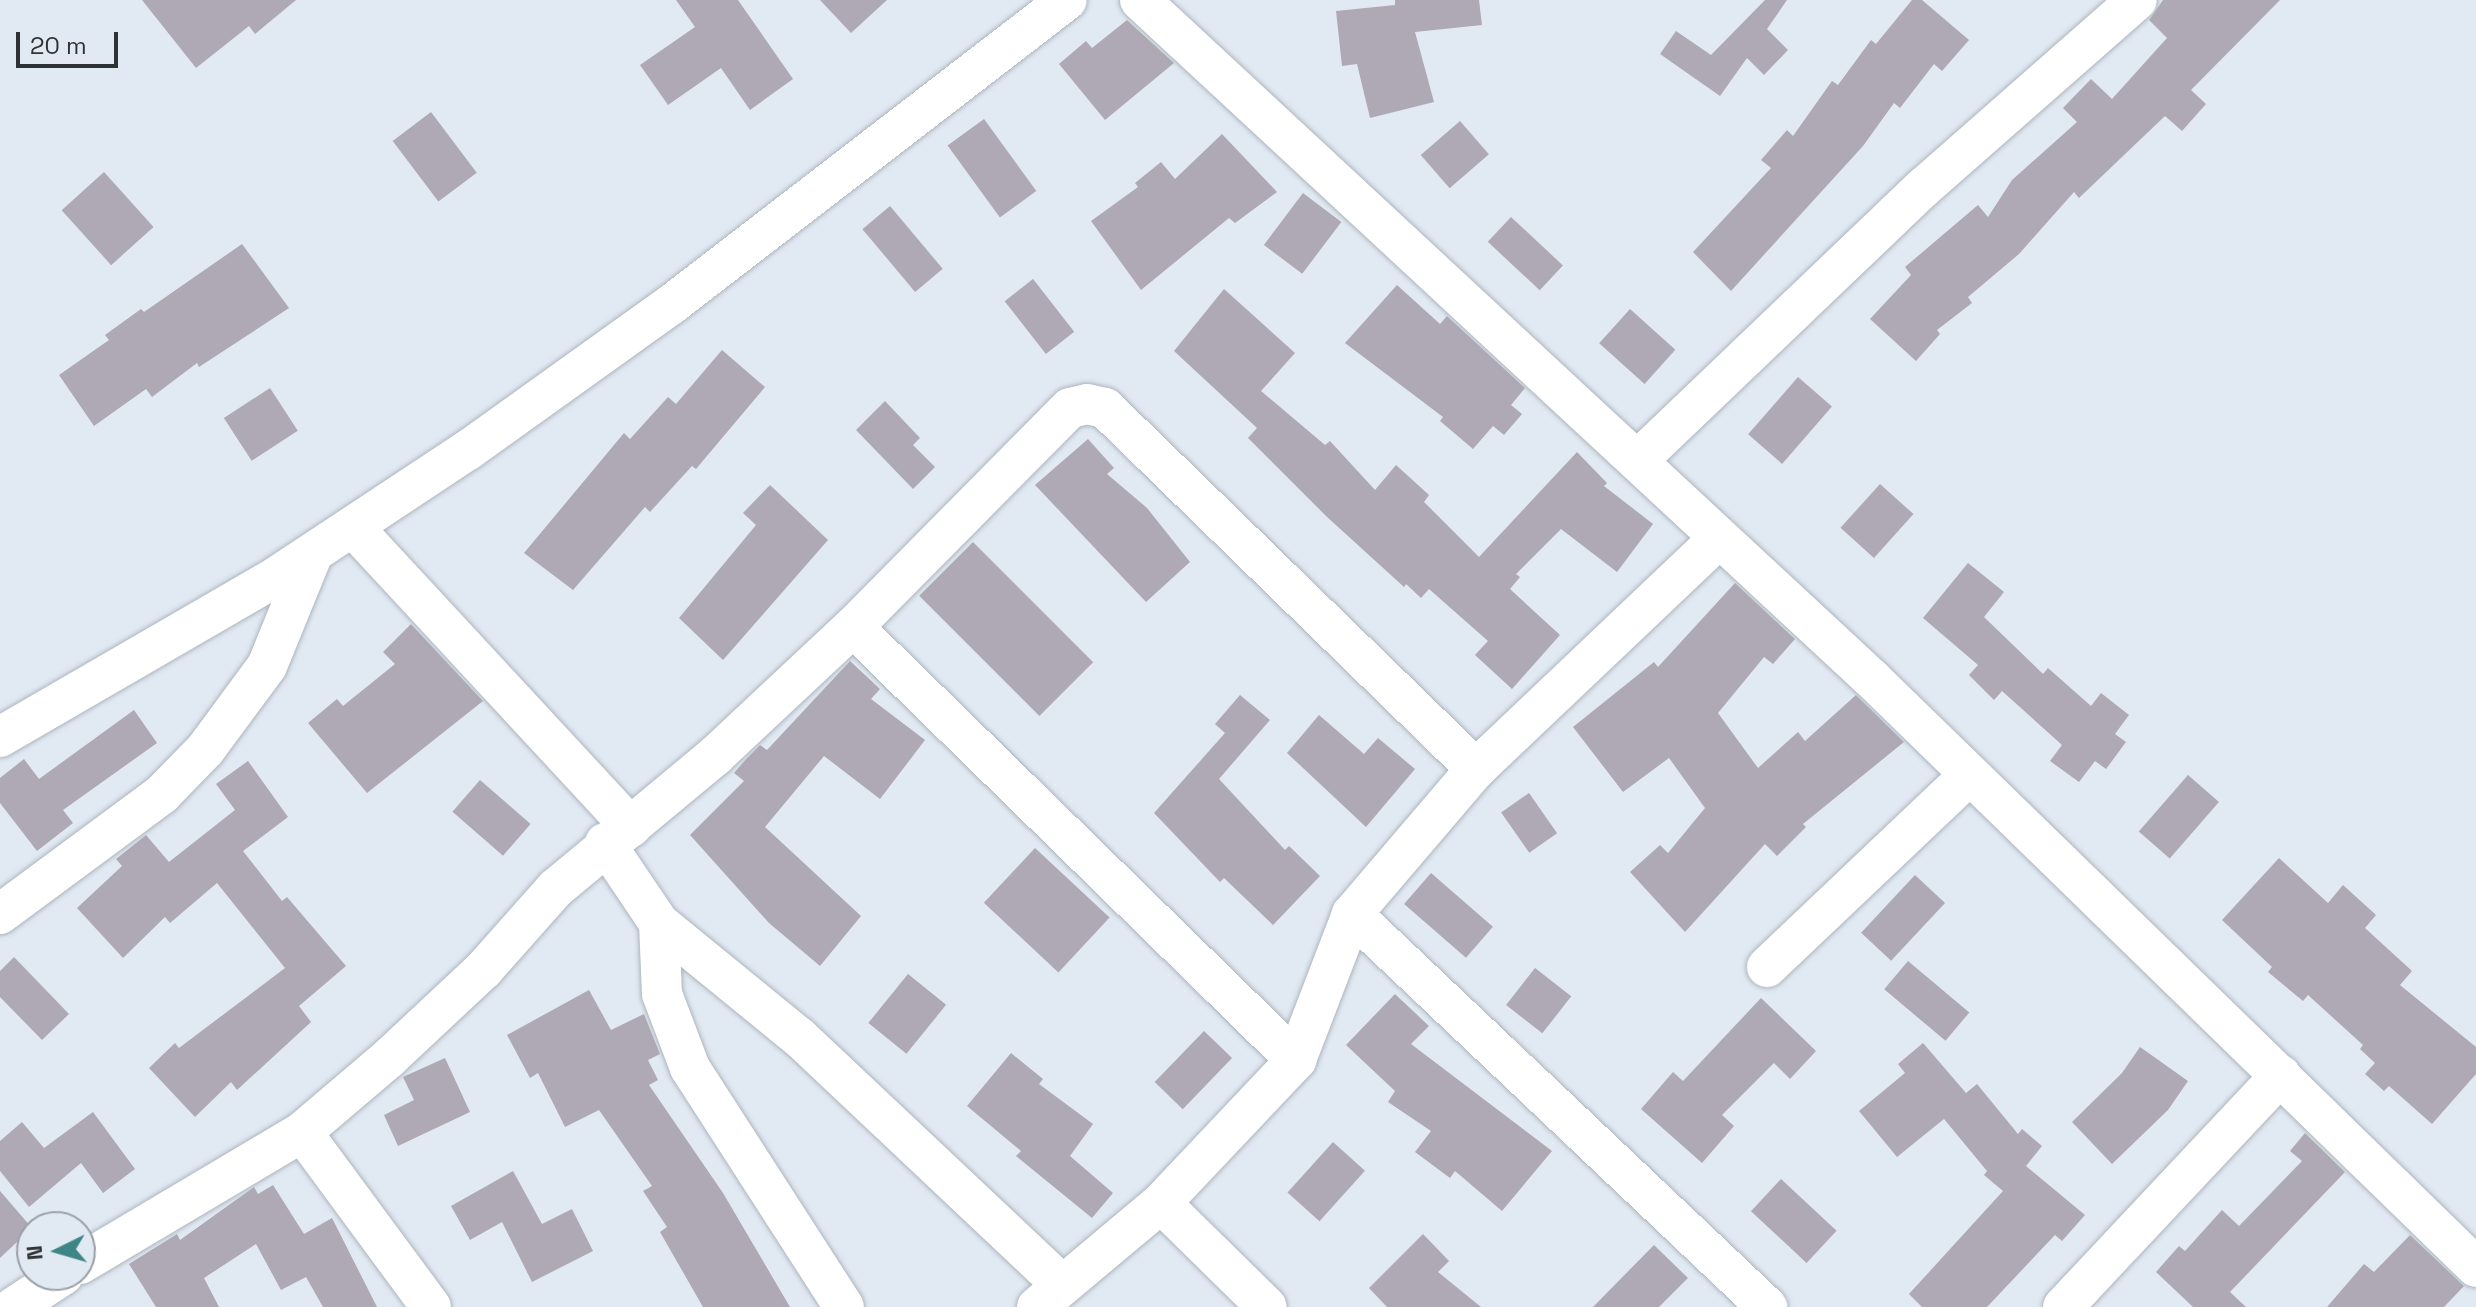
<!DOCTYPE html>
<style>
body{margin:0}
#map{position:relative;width:2476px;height:1307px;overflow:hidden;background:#e1e9f3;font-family:"Space Grotesk",sans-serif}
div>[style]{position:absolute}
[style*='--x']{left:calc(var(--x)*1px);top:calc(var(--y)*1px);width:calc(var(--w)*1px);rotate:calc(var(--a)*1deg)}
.building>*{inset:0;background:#aea9b4;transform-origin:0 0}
.roads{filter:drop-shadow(0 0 2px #adb5be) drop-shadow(0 0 2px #adb5be)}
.street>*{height:40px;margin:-20px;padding:0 20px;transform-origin:20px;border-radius:20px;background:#fff}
span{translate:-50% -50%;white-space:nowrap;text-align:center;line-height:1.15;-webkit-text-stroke:7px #e1e9f3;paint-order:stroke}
.north{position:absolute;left:16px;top:1211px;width:80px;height:80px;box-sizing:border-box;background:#e1e9f3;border:2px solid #9aa0a7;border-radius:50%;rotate:265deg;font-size:22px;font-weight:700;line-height:32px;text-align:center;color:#2f3235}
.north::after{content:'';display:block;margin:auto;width:28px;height:36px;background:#3e8685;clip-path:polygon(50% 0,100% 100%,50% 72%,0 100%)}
.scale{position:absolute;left:16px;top:32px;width:102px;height:36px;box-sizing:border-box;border:4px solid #2f3235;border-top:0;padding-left:10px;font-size:24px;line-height:28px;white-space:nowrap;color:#2f3235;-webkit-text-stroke:6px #e1e9f3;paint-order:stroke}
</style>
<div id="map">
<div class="building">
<i style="clip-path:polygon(142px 0,296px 0,255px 34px,249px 26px,196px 68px)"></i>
<i style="clip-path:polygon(676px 0,738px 0,793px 79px,750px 110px,721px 68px,668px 105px,640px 65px,695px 27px)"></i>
<i style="clip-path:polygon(820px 0,887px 0,851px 33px)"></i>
<i style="clip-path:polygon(1395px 0,1479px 0,1482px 25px,1415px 32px,1434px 102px,1370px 118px,1357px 64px,1342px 66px,1336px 11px,1395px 5px)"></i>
<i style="clip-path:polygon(1765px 0,1787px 0,1767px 29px,1788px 50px,1764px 75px,1747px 58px,1720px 96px,1660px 54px,1676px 31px,1711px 55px)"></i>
<i style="clip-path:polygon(1912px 0,1922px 0,1969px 40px,1942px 71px,1934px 64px,1900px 108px,1894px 103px,1863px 146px,1731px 291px,1693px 252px,1771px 168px,1761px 160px,1787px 130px,1793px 136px,1832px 81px,1838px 85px,1871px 40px,1876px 44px)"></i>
<i style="clip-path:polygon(2163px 0,2280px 0,2191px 90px,2206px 104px,2182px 131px,2165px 116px,2079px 198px,2074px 192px,2019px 254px,1968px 297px,1972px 303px,1937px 330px,1940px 334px,1916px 361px,1870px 319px,1911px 275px,1905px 267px,1978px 205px,1988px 217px,2012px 180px,2077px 122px,2063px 108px,2091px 79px,2112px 99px,2167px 38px,2149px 20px)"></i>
<i style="clip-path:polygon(1127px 20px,1174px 63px,1105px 120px,1059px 64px,1086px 41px,1092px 48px)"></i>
<i style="left:431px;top:112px;width:76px;height:48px;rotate:53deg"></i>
<i style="left:984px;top:119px;width:89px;height:45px;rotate:54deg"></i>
<i style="left:1460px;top:121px;width:44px;height:52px;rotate:49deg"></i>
<i style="clip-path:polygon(1222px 134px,1277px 192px,1235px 223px,1229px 218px,1141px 290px,1091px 221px,1138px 187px,1135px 183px,1161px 162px,1175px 179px)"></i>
<i style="left:104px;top:172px;width:74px;height:57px;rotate:48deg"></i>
<i style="left:1303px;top:193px;width:48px;height:65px;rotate:37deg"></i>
<i style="left:890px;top:206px;width:82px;height:36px;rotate:50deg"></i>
<i style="left:1511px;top:217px;width:71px;height:34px;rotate:43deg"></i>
<i style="clip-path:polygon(242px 244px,289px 308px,199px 367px,197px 363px,152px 397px,146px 389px,94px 426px,59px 375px,109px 340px,105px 335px,141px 309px,144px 312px)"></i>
<i style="left:1033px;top:279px;width:67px;height:36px;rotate:52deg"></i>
<i style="clip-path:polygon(1397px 285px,1440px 324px,1447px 316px,1525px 388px,1511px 405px,1522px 414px,1504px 435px,1493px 426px,1473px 449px,1440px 421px,1443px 417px,1345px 343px)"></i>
<i style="clip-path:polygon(1224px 289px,1295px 353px,1261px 391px,1325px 445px,1330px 441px,1375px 490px,1396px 465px,1429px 495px,1424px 502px,1479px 557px,1577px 452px,1607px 483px,1604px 486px,1653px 524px,1617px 572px,1561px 529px,1516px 574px,1520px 577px,1510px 589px,1560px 635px,1512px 689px,1475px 655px,1488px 641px,1429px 589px,1421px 598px,1406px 584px,1404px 587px,1326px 516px,1248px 438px,1257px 428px,1174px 351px)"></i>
<i style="left:1630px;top:309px;width:61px;height:46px;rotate:42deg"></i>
<i style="clip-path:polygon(722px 350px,765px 387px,696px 469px,692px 466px,650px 512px,645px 507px,573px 590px,524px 553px,624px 433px,630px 439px,668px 397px,676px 404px)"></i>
<i style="left:1798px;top:377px;width:45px;height:76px;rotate:41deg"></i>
<i style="left:270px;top:388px;width:51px;height:55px;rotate:57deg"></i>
<i style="clip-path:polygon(885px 401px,920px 438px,913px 445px,935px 467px,913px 489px,856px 430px)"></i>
<i style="clip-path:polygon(1088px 439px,1114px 468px,1107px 474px,1147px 508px,1190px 562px,1146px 602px,1035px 485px)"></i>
<i style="left:1880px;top:484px;width:45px;height:59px;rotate:42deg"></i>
<i style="clip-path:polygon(770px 485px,828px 540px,723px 660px,679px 618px,756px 525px,743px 513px)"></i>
<i style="left:973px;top:542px;width:170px;height:76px;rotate:45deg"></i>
<i style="clip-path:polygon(1968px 563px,2004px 592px,1984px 617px,2043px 674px,2048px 668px,2091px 706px,2101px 693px,2129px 715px,2115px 734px,2126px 742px,2106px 769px,2095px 761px,2079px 782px,2050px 761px,2062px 745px,2002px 691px,1994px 700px,1969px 675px,1978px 665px,1923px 618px)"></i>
<i style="clip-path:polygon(1735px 583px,1795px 639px,1773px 664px,1764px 657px,1718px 713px,1758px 768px,1798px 732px,1805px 741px,1856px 695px,1904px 742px,1803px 824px,1806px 827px,1777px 856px,1765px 844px,1685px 932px,1630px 872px,1660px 845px,1668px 853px,1705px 808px,1669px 758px,1623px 792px,1573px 727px,1654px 662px,1658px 667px)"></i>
<i style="clip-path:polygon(411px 624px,483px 701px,367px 793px,308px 723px,337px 699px,343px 706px,395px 664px,383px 652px)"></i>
<i style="clip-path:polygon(850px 661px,880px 689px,871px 699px,925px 740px,880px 799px,824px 756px,765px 827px,861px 916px,820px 966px,769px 923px,690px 835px,744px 781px,734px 773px,747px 758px,760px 745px,767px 750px)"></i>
<i style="clip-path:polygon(1240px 695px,1270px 720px,1219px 779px,1285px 850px,1289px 846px,1320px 876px,1273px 925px,1224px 878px,1220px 882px,1154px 813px,1225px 733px,1215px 724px)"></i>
<i style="clip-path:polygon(134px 710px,157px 743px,63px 810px,73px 823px,37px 851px,0 803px,0 778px,24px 759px,39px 779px)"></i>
<i style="clip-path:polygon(1319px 715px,1364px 754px,1378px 738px,1415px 769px,1366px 827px,1287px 753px)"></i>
<i style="clip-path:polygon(248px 761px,288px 817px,243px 851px,282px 901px,287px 897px,346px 966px,299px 1006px,311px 1022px,237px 1090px,231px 1082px,195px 1117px,149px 1068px,175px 1043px,179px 1048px,285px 968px,217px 883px,170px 923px,165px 917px,123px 958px,77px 908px,122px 866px,116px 859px,146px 835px,169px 862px,235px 810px,216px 784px)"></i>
<i style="left:2188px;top:775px;width:41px;height:75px;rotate:41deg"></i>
<i style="left:480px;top:780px;width:67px;height:42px;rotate:41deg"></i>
<i style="left:1529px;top:793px;width:49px;height:34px;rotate:55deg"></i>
<i style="left:1035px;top:848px;width:102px;height:75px;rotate:43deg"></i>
<i style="clip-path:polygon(2279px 858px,2328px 903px,2343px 885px,2376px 915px,2365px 928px,2412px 971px,2400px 985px,2476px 1047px,2476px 1074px,2432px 1124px,2389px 1086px,2384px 1091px,2365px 1074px,2375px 1063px,2360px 1049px,2363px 1045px,2308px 995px,2303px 1001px,2268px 972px,2272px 967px,2222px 920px)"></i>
<i style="left:1431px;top:873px;width:82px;height:41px;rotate:41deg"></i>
<i style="left:1915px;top:875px;width:41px;height:79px;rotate:43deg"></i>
<i style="clip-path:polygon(14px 957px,69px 1014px,42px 1040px,0 997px,0 971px)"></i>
<i style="left:1908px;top:961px;width:80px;height:37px;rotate:40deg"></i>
<i style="left:1535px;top:968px;width:46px;height:47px;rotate:38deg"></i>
<i style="left:908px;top:974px;width:49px;height:63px;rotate:39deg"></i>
<i style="clip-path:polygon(589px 990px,611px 1030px,644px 1014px,660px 1054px,648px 1060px,658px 1080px,649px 1085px,723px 1193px,790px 1307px,703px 1307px,660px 1232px,667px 1227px,643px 1191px,652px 1186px,599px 1110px,565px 1127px,538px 1073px,530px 1078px,507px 1035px)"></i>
<i style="clip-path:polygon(1395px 994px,1429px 1026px,1411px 1044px,1552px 1151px,1502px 1211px,1455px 1171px,1450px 1178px,1415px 1152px,1431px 1131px,1388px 1102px,1395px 1091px,1346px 1045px)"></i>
<i style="clip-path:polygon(1761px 998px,1816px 1051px,1790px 1079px,1774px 1063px,1722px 1115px,1734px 1126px,1702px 1163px,1641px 1109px,1673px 1072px,1683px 1081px)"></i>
<i style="left:1204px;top:1031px;width:39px;height:71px;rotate:44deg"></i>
<i style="clip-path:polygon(1923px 1043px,1966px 1093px,1977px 1084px,2018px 1134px,2022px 1129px,2042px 1146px,2026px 1166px,2085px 1215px,2062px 1241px,2055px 1235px,1987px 1307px,1922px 1307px,1909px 1294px,2003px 1191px,1984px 1175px,1987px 1171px,1944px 1119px,1897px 1157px,1859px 1111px,1905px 1073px,1898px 1064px)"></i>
<i style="clip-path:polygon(2140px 1047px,2188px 1081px,2168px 1110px,2112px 1164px,2072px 1122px,2122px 1073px)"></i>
<i style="clip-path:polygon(1011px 1053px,1043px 1079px,1039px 1084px,1093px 1124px,1070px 1156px,1113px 1193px,1092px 1218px,1016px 1156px,1021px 1151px,967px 1106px)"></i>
<i style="clip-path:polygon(445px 1058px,470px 1112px,398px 1146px,384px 1115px,414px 1100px,403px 1077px)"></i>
<i style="clip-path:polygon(93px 1112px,135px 1169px,103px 1193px,81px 1163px,29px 1207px,0 1171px,0 1141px,22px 1122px,44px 1148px)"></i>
<i style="clip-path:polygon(2305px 1133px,2345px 1172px,2230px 1292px,2246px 1307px,2193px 1307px,2156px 1272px,2179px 1246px,2185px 1251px,2222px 1210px,2239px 1226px,2302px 1161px,2290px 1151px)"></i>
<i style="left:1333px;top:1142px;width:43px;height:68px;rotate:42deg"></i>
<i style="clip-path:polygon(513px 1171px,542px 1224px,572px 1209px,593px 1251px,532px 1282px,502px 1222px,470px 1240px,451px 1206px)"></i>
<i style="left:1781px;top:1179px;width:76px;height:44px;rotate:43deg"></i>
<i style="clip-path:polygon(273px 1185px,304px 1234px,332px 1218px,377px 1307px,323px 1307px,306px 1277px,281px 1290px,256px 1244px,204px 1278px,219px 1307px,156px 1307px,129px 1264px,177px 1234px,180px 1240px,254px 1187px,258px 1194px)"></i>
<i style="clip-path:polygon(0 1191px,32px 1228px,0 1258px)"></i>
<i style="clip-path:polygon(1423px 1234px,1449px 1261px,1438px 1272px,1481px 1307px,1387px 1307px,1369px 1288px)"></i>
<i style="clip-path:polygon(2410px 1235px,2464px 1286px,2444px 1307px,2327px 1307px,2364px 1264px,2374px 1272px)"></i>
<i style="clip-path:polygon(1654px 1245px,1688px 1278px,1659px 1307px,1593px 1307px)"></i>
</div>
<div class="roads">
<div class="street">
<i style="--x:1140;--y:0;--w:998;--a:42.85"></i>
<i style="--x:1872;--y:679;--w:843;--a:44.23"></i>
<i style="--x:1637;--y:461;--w:397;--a:-43.7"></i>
<i style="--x:1924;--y:187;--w:283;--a:-41.3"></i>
<i style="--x:353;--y:527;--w:409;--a:47.2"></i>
<i style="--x:853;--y:627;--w:619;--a:44.35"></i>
<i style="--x:0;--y:737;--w:323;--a:-30.1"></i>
<i style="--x:279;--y:575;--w:227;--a:-33.5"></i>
<i style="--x:468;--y:450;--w:251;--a:-35.6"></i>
<i style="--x:672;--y:304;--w:498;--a:-37.6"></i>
<i style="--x:605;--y:843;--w:97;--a:56"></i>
<i style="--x:659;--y:923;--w:181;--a:39.2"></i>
<i style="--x:799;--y:1037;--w:360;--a:43.3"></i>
<i style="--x:0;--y:914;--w:202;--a:-36.5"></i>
<i style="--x:162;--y:794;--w:62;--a:-45.7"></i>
<i style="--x:205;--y:750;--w:104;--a:-53.6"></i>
<i style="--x:267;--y:666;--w:122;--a:-67.8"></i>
<i style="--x:1352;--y:914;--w:572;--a:43.44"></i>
<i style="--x:659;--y:923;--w:71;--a:87.6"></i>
<i style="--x:662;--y:994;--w:79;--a:69.3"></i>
<i style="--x:690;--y:1068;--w:284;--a:57.2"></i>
<i style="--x:1767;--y:967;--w:279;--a:-43.5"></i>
<i style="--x:302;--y:1132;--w:217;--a:53.6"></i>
<i style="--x:1161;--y:1203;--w:148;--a:44.5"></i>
<i style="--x:80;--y:1264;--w:258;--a:-30.7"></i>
<i style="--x:302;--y:1132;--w:114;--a:-40.4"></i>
<i style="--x:389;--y:1058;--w:130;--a:-43.1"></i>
<i style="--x:484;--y:969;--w:108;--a:-48.4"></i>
<i style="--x:556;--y:888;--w:207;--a:-39.7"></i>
<i style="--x:715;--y:756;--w:189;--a:-43.1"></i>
<i style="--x:853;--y:627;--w:308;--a:-45.3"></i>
<i style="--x:1070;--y:408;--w:17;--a:-13"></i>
<i style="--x:1087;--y:404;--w:18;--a:13"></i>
<i style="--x:1105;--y:408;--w:518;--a:44.22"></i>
<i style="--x:14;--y:1307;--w:59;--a:-33.1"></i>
<i style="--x:1037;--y:1307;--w:162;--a:-40"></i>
<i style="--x:1161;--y:1203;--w:197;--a:-46.6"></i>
<i style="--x:1296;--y:1060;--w:156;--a:-69"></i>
<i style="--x:1352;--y:914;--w:191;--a:-49.5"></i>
<i style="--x:1476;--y:769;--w:334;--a:-43.5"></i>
<i style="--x:2063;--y:1307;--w:318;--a:-46.8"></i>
</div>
</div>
<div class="north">N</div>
<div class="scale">20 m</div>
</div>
